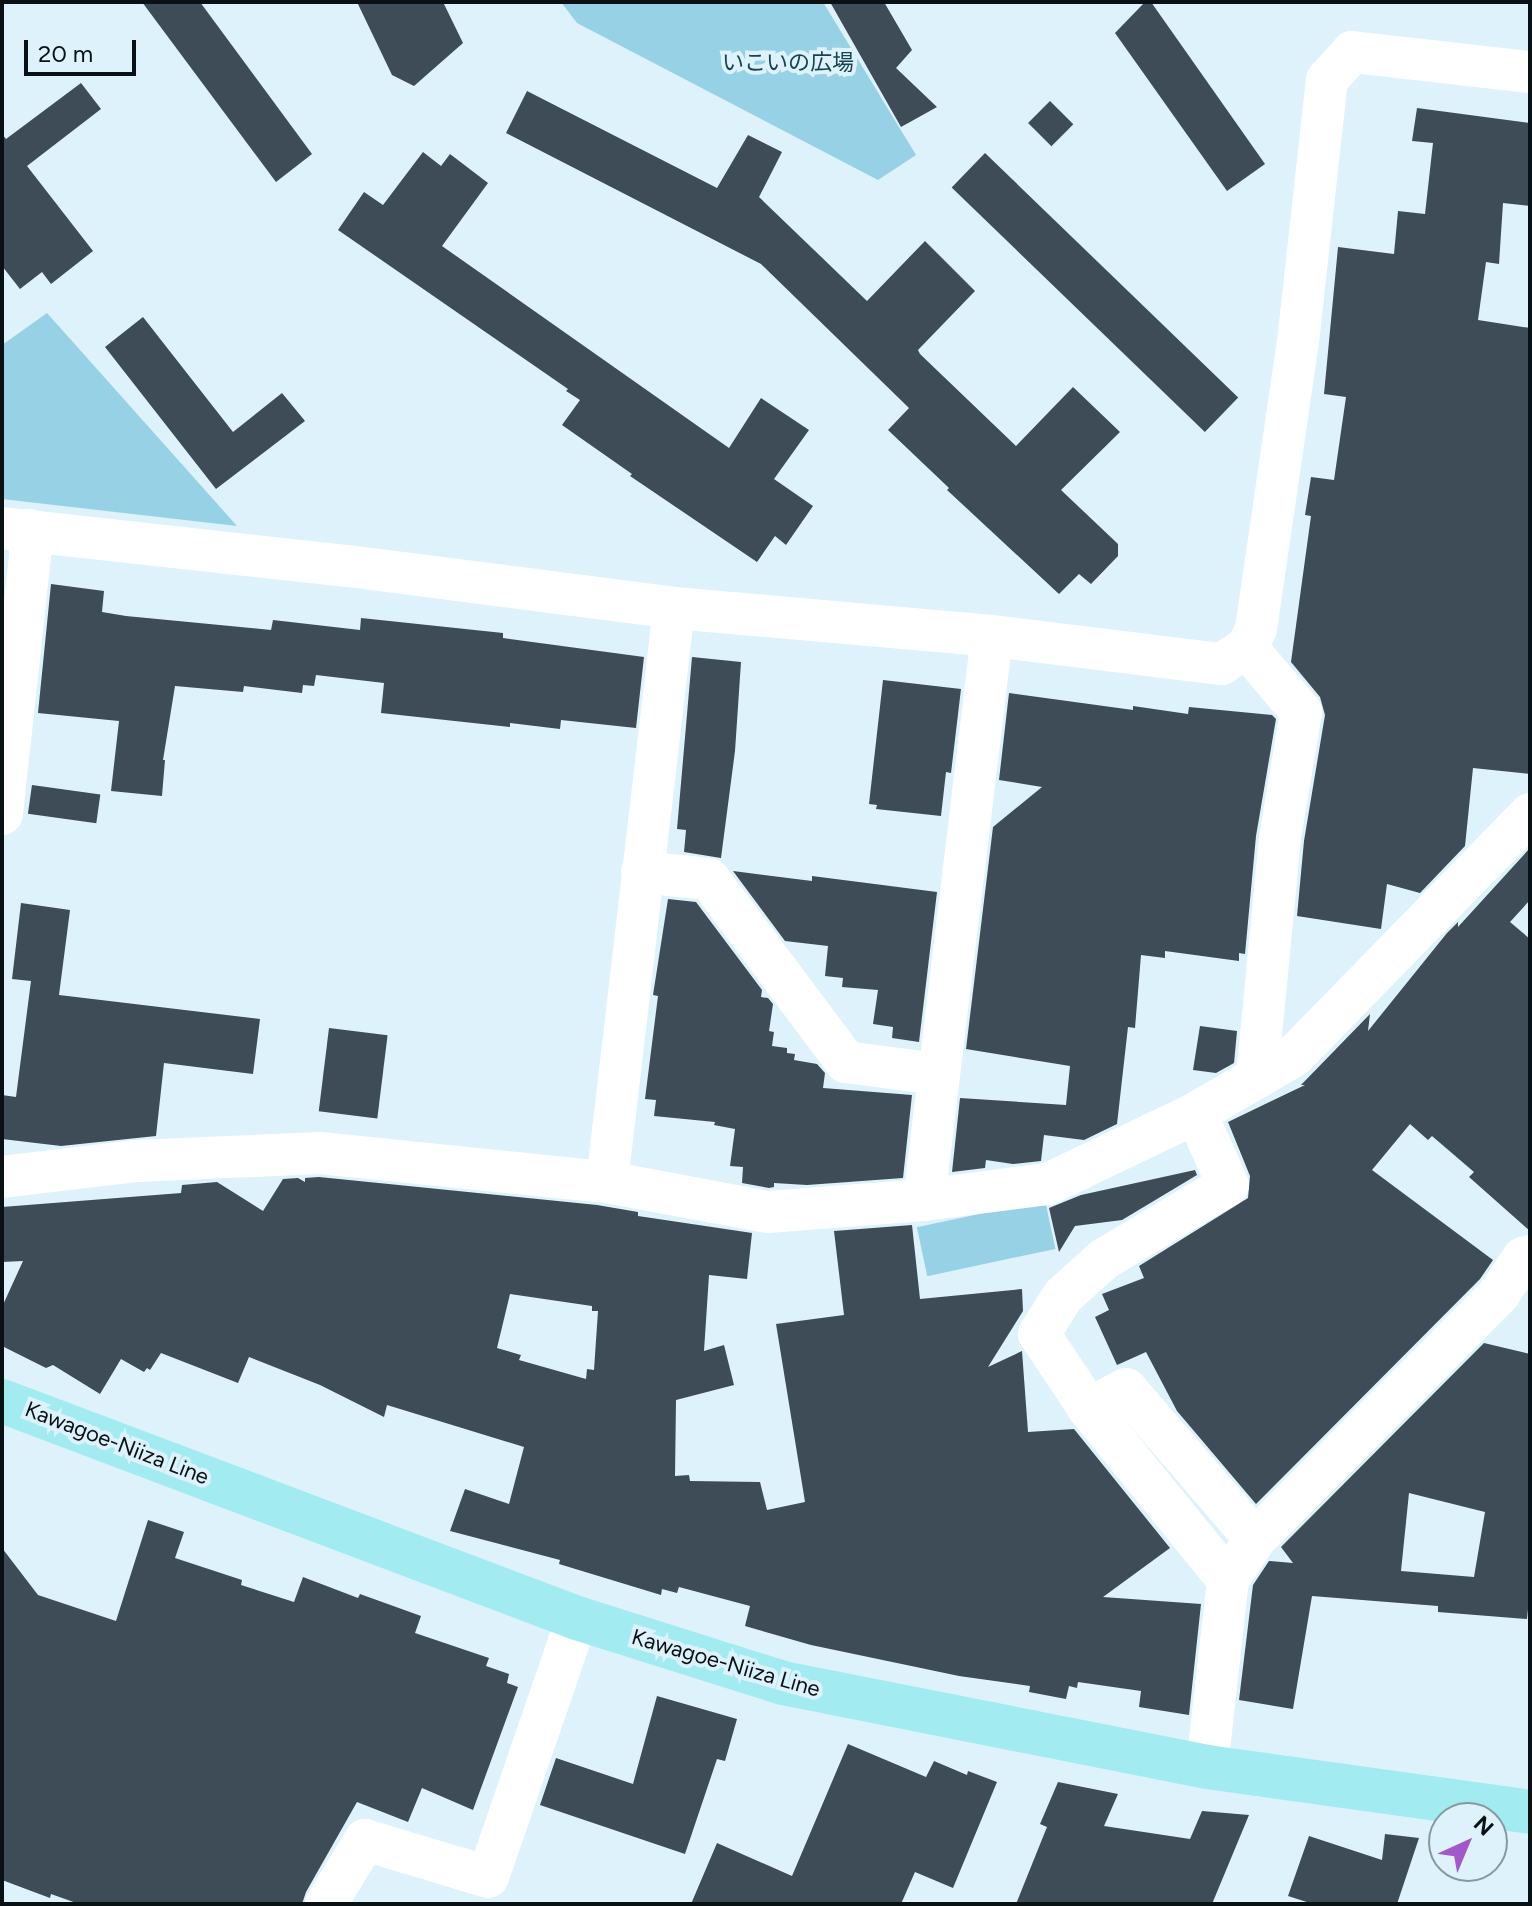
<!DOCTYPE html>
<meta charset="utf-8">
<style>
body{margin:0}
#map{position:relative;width:1532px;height:1906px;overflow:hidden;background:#ddf2fa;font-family:Figtree,"Noto Sans JP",sans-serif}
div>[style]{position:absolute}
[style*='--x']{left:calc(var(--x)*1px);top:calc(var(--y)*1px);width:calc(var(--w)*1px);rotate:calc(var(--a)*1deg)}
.green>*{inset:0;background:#97d1e5;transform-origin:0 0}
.building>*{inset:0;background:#3d4c56;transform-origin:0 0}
.minor>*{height:42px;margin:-21px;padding:0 21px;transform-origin:21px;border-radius:21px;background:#fff}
.major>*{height:44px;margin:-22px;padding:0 22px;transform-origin:22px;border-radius:22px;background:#a2ebf1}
span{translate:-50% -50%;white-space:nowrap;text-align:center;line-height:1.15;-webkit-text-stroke:8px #ddf2fa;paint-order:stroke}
.park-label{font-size:22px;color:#17424f}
.street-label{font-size:22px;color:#0a1114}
.frame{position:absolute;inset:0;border:4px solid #0a1114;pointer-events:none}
.north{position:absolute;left:1428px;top:1802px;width:80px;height:80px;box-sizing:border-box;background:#ddf2fa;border:2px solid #89989e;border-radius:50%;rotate:44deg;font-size:22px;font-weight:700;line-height:32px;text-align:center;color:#0a1114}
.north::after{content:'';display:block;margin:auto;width:28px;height:36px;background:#a258cb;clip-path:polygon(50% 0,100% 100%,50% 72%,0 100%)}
.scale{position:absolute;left:24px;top:40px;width:112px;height:36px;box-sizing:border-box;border:4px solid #0a1114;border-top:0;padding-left:10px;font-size:24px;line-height:28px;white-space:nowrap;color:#0a1114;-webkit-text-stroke:6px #ddf2fa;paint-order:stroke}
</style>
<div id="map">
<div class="green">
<i style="clip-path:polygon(561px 2px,823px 2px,916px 155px,878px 180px,577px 23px)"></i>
<i style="clip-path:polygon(47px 313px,237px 526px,2px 499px,2px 345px)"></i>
<i style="left:1045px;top:1200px;width:50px;height:131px;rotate:78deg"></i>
</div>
<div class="building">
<i style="clip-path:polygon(142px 2px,200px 2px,312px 154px,276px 182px)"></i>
<i style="clip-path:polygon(357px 2px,443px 2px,463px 43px,414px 86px,392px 75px)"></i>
<i style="clip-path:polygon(830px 2px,884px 2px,912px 50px,896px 68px,937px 107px,901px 127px)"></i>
<i style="clip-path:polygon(1145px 2px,1151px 2px,1265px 164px,1227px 191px,1115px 33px)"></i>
<i style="clip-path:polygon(81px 83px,101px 109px,27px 166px,93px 251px,51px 284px,42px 272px,20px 289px,2px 266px,2px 134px,6px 139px)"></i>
<i style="clip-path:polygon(527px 91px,717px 188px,748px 135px,782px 152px,759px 197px,867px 301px,925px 241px,975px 291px,918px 350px,920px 354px,1016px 446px,1073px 387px,1120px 432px,1061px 490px,1118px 544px,1118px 556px,1091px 584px,1079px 574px,1059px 594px,947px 490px,949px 488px,888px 430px,909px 408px,761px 264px,506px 133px)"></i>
<i style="left:1050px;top:101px;width:33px;height:31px;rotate:45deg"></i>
<i style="clip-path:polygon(1417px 108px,1530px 123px,1530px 206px,1503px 203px,1499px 264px,1486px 262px,1478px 320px,1530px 328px,1530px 774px,1473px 768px,1465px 846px,1420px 893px,1387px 884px,1381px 929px,1297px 916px,1304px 841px,1325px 715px,1320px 697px,1291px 662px,1311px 516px,1305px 515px,1311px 477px,1334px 480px,1346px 397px,1324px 394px,1338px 247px,1394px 254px,1398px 211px,1425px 214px,1433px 143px,1412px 141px)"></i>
<i style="clip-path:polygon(423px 152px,441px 166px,450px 154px,488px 183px,442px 246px,729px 448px,761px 398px,809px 430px,774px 479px,813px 506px,786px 545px,775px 536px,757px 562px,630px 476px,632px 474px,562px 425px,580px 400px,566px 391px,568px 389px,338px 230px,364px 192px,383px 205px)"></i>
<i style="left:985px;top:153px;width:352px;height:48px;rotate:44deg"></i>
<i style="clip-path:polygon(143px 317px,233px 432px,282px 393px,305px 421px,216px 489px,105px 347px)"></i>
<i style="clip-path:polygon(51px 584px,104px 591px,102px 612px,126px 616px,271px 630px,273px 620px,360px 630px,361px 618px,503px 633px,503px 638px,644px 657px,636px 728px,561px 720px,560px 729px,510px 723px,510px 727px,381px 713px,384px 683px,316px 675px,314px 686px,303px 685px,302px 693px,244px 686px,243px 692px,175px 686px,163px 760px,165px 760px,162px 796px,111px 791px,119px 721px,38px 713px)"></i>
<i style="clip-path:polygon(692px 657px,741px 662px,735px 751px,721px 858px,684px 852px,686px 830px,677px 829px)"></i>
<i style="clip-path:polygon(883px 680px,961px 689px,951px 773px,946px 772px,941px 816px,876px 809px,877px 805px,869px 804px)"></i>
<i style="clip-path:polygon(1009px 693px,1133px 710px,1133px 706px,1188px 714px,1189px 707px,1272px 715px,1276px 719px,1256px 836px,1245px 954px,1239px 953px,1239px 961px,1165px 951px,1165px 958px,1141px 955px,1135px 1028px,1128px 1027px,1117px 1124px,1084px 1140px,1044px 1135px,1041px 1161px,1013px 1164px,986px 1160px,985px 1168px,952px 1172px,960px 1098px,1066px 1105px,1070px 1066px,966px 1049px,993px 827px,1042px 787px,999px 780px)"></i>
<i style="left:32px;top:785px;width:69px;height:29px;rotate:8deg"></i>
<i style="clip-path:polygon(1530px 848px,1530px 900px,1510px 922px,1530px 939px,1530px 1231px,1469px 1177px,1474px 1172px,1432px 1136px,1428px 1140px,1410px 1124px,1372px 1170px,1493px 1260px,1480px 1279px,1256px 1504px,1177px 1411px,1146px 1352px,1117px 1365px,1095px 1317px,1109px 1310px,1102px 1294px,1144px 1278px,1139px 1266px,1248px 1198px,1250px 1176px,1228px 1122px,1305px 1085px,1301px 1085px,1370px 1014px,1368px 1031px,1447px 933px,1458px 922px,1458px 927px)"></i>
<i style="clip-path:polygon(733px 871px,812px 881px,812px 876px,937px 892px,919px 1042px,892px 1038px,893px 1027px,873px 1024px,878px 990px,842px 987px,843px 978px,825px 976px,828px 946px,785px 941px)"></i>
<i style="clip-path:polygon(668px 899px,696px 902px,762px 990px,761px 997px,768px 998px,773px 1004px,769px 1031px,774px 1032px,772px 1046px,787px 1048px,787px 1053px,795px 1054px,794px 1060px,817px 1064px,825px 1073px,823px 1088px,912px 1095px,903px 1178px,807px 1185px,774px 1183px,774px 1187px,769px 1188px,742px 1183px,743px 1167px,730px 1166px,735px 1129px,714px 1125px,715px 1122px,654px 1116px,656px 1100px,645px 1099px,658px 996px,653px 995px)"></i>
<i style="clip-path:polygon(21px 903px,70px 910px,59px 995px,260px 1019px,253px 1074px,164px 1063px,156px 1136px,61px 1146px,2px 1139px,2px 1095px,16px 1097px,31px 981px,12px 979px)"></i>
<i style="clip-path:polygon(1200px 1026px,1237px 1031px,1234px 1063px,1216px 1073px,1193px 1070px)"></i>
<i style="left:329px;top:1028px;width:59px;height:84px;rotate:7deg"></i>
<i style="clip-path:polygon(1195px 1170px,1197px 1175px,1122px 1220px,1075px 1226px,1059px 1252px,1049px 1208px,1081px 1195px)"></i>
<i style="clip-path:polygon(evenodd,319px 1177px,597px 1205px,638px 1212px,638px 1216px,752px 1233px,747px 1279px,709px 1275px,704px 1351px,724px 1345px,734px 1385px,676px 1400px,675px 1476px,689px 1475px,690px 1481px,760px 1482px,767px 1510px,805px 1502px,776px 1324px,844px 1315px,834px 1231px,912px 1225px,920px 1299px,1022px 1289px,1023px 1311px,988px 1367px,1022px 1351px,1028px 1432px,1074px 1429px,1170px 1548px,1103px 1597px,1201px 1604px,1189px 1715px,1139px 1707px,1141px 1691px,1078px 1682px,1077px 1688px,1069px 1686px,1066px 1699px,1029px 1692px,1030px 1686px,959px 1676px,811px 1645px,745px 1626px,750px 1606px,679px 1587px,677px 1593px,662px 1589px,661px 1595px,559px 1564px,560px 1560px,450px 1531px,465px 1489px,509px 1504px,524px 1447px,387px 1405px,384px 1417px,320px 1385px,249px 1357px,238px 1383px,161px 1353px,150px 1370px,147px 1368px,144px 1372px,121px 1359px,100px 1394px,53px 1365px,46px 1368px,2px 1346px,2px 1307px,23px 1261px,2px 1262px,2px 1207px,181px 1193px,182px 1185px,217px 1182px,263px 1211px,283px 1179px,298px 1178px,305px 1182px,305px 1178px,319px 1177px,510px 1294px,592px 1306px,592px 1311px,598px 1311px,594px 1370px,587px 1369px,586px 1379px,519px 1360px,521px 1355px,497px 1348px,510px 1294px)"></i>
<i style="clip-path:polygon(evenodd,1484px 1343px,1530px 1354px,1530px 1589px,1527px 1619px,1438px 1612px,1438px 1606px,1312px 1596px,1293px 1709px,1239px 1700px,1253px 1585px,1269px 1561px,1293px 1563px,1281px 1547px,1484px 1343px,1409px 1493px,1485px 1512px,1474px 1577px,1401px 1571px,1409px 1493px)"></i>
<i style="clip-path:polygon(148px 1520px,184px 1532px,175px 1558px,242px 1580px,241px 1585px,294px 1602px,303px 1577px,358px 1598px,360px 1594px,421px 1616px,415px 1633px,489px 1658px,486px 1666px,509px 1674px,507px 1683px,518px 1687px,473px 1810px,422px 1788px,408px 1822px,357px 1802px,306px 1892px,302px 1904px,79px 1904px,51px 1894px,50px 1898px,2px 1880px,2px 1548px,38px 1595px,116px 1621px)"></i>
<i style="clip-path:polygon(657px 1696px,737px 1719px,725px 1761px,717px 1759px,685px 1854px,540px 1805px,556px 1758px,633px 1784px)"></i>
<i style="clip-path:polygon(848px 1744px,926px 1777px,934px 1761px,967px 1775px,968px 1771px,997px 1782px,953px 1888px,915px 1872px,901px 1904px,691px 1904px,717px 1843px,792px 1876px)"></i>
<i style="clip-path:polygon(1058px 1782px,1118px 1794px,1104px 1826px,1190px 1839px,1202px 1811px,1249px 1815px,1212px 1904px,1016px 1904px,1047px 1827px,1040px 1824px)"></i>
<i style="clip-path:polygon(1385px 1834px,1419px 1838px,1397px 1904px,1313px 1904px,1288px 1896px,1309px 1836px,1382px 1860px)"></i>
</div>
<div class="minor">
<i style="--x:2;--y:528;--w:348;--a:6.3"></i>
<i style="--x:348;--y:566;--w:329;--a:7.3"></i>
<i style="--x:674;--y:608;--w:319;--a:5"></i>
<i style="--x:992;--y:636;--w:231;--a:7"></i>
<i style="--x:1221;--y:664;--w:31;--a:-32"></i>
<i style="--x:1247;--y:648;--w:21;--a:-65"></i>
<i style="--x:1256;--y:629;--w:290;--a:-81.7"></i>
<i style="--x:1298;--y:342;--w:264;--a:-83.7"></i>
<i style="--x:1327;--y:80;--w:38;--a:-48"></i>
<i style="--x:1352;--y:52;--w:179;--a:6.4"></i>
<i style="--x:1247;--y:648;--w:84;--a:49.8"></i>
<i style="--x:1301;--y:712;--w:128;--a:99.5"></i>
<i style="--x:1280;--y:838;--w:241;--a:95.5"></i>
<i style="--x:2;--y:814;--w:260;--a:-83.8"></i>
<i style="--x:30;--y:556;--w:26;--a:-92"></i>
<i style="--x:642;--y:872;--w:67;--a:6"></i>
<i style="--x:709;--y:879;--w:229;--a:53.2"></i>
<i style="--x:846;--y:1062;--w:92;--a:7.5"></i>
<i style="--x:2;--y:1177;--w:136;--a:-6.8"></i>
<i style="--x:137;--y:1161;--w:183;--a:-2.5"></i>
<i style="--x:320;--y:1153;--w:288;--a:5.8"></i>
<i style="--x:607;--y:1182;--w:164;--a:10.6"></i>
<i style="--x:768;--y:1212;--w:156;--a:-4.4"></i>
<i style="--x:924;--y:1200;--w:125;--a:-7.4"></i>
<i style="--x:1048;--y:1184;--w:164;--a:-25.6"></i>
<i style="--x:1196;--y:1113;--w:113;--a:-30.2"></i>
<i style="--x:1294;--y:1056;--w:338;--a:-45.7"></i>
<i style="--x:607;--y:1182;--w:578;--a:-83.34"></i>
<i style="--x:924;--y:1200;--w:568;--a:-83.13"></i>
<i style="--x:1089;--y:1409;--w:90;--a:-123.7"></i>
<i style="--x:1039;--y:1334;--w:45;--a:-57.7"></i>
<i style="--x:1063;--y:1296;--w:55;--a:-42.1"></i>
<i style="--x:1104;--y:1259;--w:144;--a:-30.8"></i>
<i style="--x:1228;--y:1185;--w:79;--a:-114"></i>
<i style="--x:1228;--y:1580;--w:220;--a:-129.1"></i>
<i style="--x:1089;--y:1409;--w:42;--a:-28.4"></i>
<i style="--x:1126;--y:1389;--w:198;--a:49.3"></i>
<i style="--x:1207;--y:1767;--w:188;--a:-83.6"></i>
<i style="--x:1228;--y:1580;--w:49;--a:-56.6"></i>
<i style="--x:1255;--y:1539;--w:346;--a:-45.1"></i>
<i style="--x:1499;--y:1294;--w:43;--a:-56.3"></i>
<i style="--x:1523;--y:1258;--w:7;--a:-16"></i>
<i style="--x:326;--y:1904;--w:75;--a:-58.6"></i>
<i style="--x:365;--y:1840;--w:128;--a:16.7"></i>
<i style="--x:488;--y:1877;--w:274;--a:-71"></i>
</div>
<div class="major">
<i style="--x:2;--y:1401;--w:615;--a:20.68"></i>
<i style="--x:577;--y:1618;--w:216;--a:17.5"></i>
<i style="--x:783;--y:1683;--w:432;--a:11.2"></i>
<i style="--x:1207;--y:1767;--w:326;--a:7.9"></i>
</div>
<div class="park-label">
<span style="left:788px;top:63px">いこいの広場</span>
</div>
<div class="street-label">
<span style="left:117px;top:1443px;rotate:21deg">Kawagoe-Niiza Line</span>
<span style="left:726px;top:1663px;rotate:16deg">Kawagoe-Niiza Line</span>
</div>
<div class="frame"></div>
<div class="north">N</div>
<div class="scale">20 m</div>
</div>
